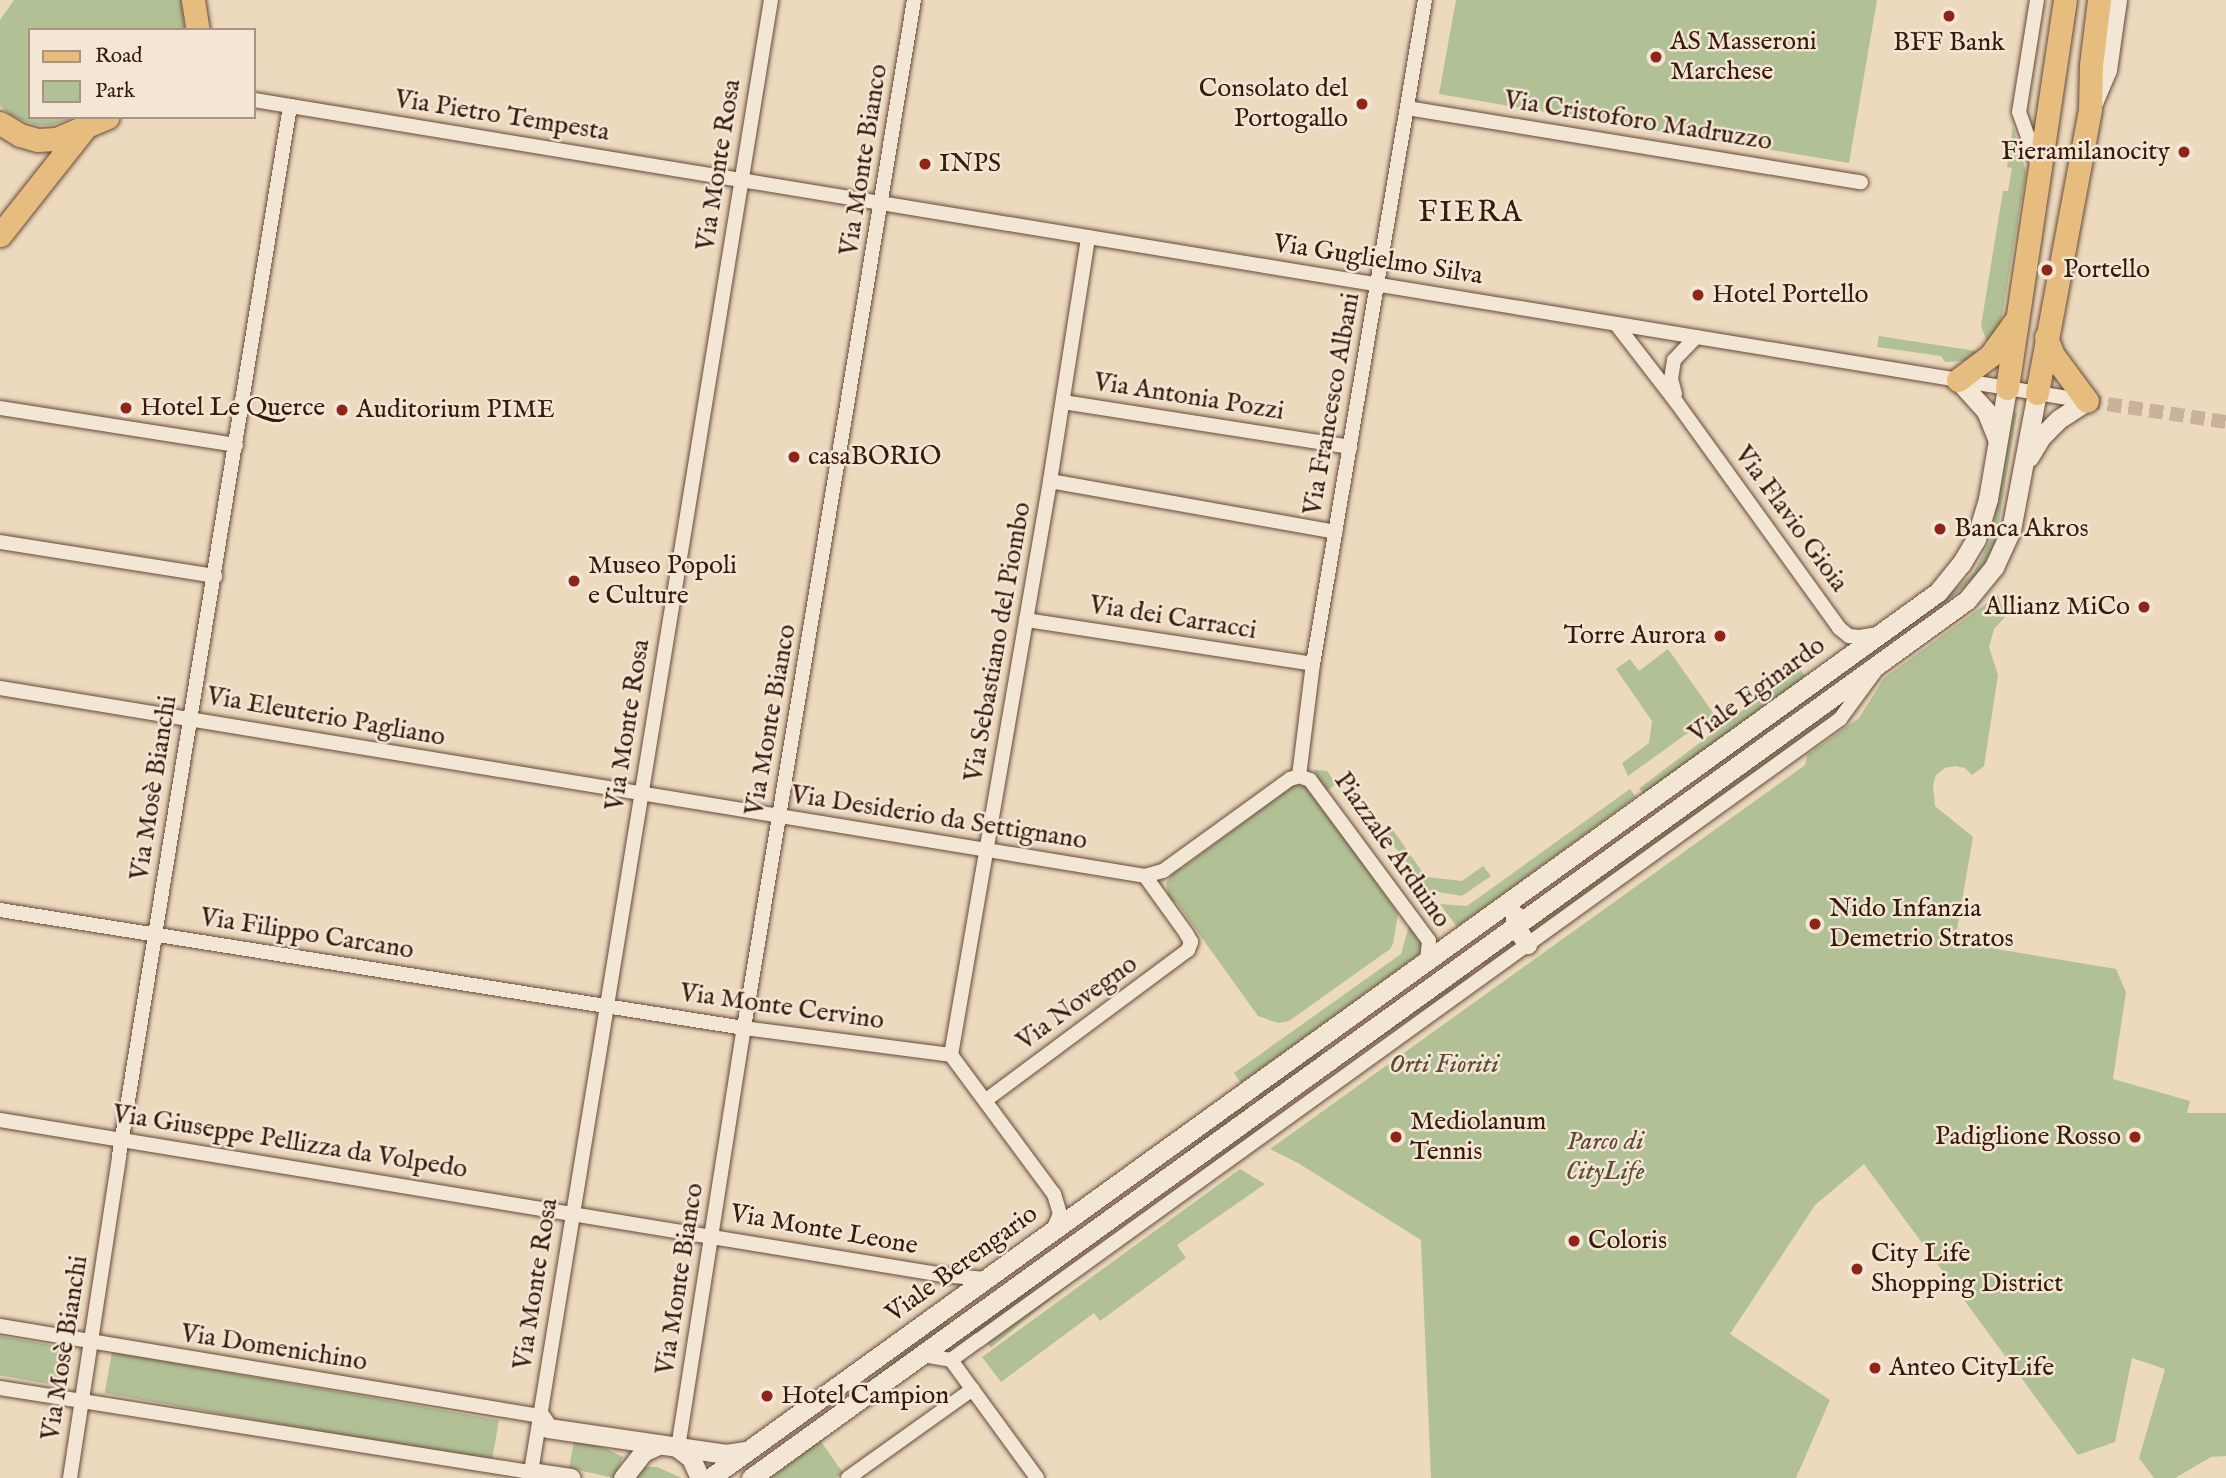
<!DOCTYPE html>
<meta charset="utf-8">
<style>
body{margin:0}
#map{position:relative;width:2226px;height:1478px;overflow:hidden;background:#ecd9be;font-family:"IM FELL English",serif}
div>[style]{position:absolute}
[style*='--x']{left:calc(var(--x)*1px);top:calc(var(--y)*1px);width:calc(var(--w)*1px);rotate:calc(var(--a)*1deg)}
.green>*{inset:0;background:#b2c096;transform-origin:0 0}
.street-tunnel>*{height:14px;margin-top:-7px;transform-origin:0;background:repeating-linear-gradient(90deg,#c8b39a 0 14px,transparent 0 21px)}
.roads{filter:drop-shadow(0 0 2px #664938) drop-shadow(0 0 2px #664938)}
.street>*{height:14px;margin:-7px;padding:0 7px;transform-origin:7px;border-radius:7px;background:#f3e6d5}
.secondary>*{height:19px;margin:-9.5px;padding:0 9.5px;transform-origin:9.5px;border-radius:9.5px;background:#f3e6d5}
.primary>*{height:23px;margin:-11.5px;padding:0 11.5px;transform-origin:11.5px;border-radius:11.5px;background:#e6bc7f}
.dots>*{width:19px;height:19px;translate:-50% -50%;box-sizing:border-box;border:4px solid #f3e6d5;border-radius:50%}
span{translate:-50% -50%;white-space:nowrap;text-align:center;line-height:1.15;-webkit-text-stroke:5px #f3e6d5;paint-order:stroke}
.poi-label{font-size:26px;color:#39190b}
.left{translate:0 -50%;text-align:left}
.right{translate:-100% -50%;text-align:right}
.street-label{font-size:26px;color:#39190b}
.park-label{font-size:26px;color:#5d4b35;font-style:italic}
.quarter-label{font-size:30px;color:#39190b;letter-spacing:2px}
.legend{position:absolute;left:28px;top:28px;width:228px;height:91px;box-sizing:border-box;background:#f3e6d5;border:2px solid #a99484;margin:0;padding:9px 12px;list-style:none;font-size:21px;color:#39190b}
.legend li{display:flex;align-items:center;gap:14px;height:35px}
.legend b{width:35px;border:2px solid #a99484}
</style>
<div id="map">
<div class="green">
<i style="clip-path:polygon(14px 0,181px 0,185px 30px,30px 30px,30px 117px,75px 117px,52px 125px,36px 125px,14px 117px,0 106px,0 20px)"></i>
<i style="clip-path:polygon(1456px 0,1877px 0,1849px 163px,1439px 94px)"></i>
<i style="clip-path:polygon(2013px 126px,2026px 172px,2000px 329px,1989px 347px,1981px 326px,2003px 191px,2008px 191px,2012px 168px,2007px 167px)"></i>
<i style="clip-path:polygon(1879px 336px,1976px 351px,1979px 355px,1964px 361px,1945px 362px,1941px 356px,1877px 347px)"></i>
<i style="clip-path:polygon(2012px 412px,2017px 413px,1996px 540px,1984px 567px,1972px 582px,1706px 775px,1715px 764px,1947px 596px,1974px 572px,1991px 538px)"></i>
<i style="clip-path:polygon(1998px 595px,2005px 617px,1994px 629px,1989px 647px,1998px 675px,1984px 766px,1972px 775px,1965px 768px,1955px 766px,1945px 768px,1936px 775px,1933px 785px,1935px 806px,1973px 837px,1955px 942px,2116px 969px,2126px 992px,2113px 1079px,2190px 1101px,2187px 1113px,2226px 1113px,2226px 1456px,2211px 1457px,2175px 1478px,2154px 1478px,2139px 1458px,2165px 1369px,2132px 1358px,2115px 1442px,2078px 1455px,1864px 1164px,1815px 1205px,1730px 1334px,1830px 1400px,1796px 1478px,1431px 1478px,1421px 1240px,1298px 1163px,1270px 1149px,1805px 765px,1807px 755px,1859px 718px,1884px 678px)"></i>
<i style="clip-path:polygon(1668px 649px,1714px 714px,1628px 776px,1622px 763px,1649px 743px,1652px 721px,1616px 669px,1630px 659px,1639px 671px)"></i>
<i style="left:1799px;top:668px;width:10px;height:200px;rotate:53deg"></i>
<i style="clip-path:polygon(1848px 699px,1841px 711px,1529px 937px,1529px 928px)"></i>
<i style="clip-path:polygon(1314px 770px,1327px 771px,1336px 784px,1325px 792px)"></i>
<i style="clip-path:polygon(1294px 785px,1307px 786px,1318px 798px,1398px 914px,1393px 944px,1390px 949px,1289px 1021px,1278px 1023px,1258px 1016px,1177px 903px,1169px 898px,1166px 883px,1177px 868px,1182px 868px)"></i>
<i style="clip-path:polygon(1630px 789px,1636px 797px,1457px 927px,1440px 904px,1467px 906px)"></i>
<i style="clip-path:polygon(1393px 830px,1426px 877px,1462px 881px,1483px 866px,1491px 876px,1462px 896px,1427px 890px,1386px 835px)"></i>
<i style="clip-path:polygon(1409px 926px,1424px 947px,1422px 952px,1241px 1083px,1234px 1073px,1401px 954px)"></i>
<i style="left:1514px;top:938px;width:7px;height:39px;rotate:56deg"></i>
<i style="left:1468px;top:971px;width:7px;height:235px;rotate:56deg"></i>
<i style="clip-path:polygon(1325px 1045px,1320px 1056px,1259px 1101px,1254px 1095px)"></i>
<i style="left:1244px;top:1102px;width:8px;height:358px;rotate:50deg"></i>
<i style="left:1260px;top:1122px;width:6px;height:351px;rotate:51deg"></i>
<i style="clip-path:polygon(1240px 1169px,1265px 1184px,1177px 1245px,1186px 1258px,1100px 1321px,1094px 1313px,1001px 1382px,982px 1357px)"></i>
<i style="left:945px;top:1319px;width:6px;height:271px;rotate:51deg"></i>
<i style="left:0;top:1336px;width:70px;height:39px;rotate:10deg"></i>
<i style="left:112px;top:1352px;width:393px;height:42px;rotate:10deg"></i>
<i style="clip-path:polygon(820px 1440px,843px 1473px,836px 1478px,771px 1478px)"></i>
<i style="clip-path:polygon(574px 1441px,603px 1447px,623px 1457px,614px 1478px,569px 1468px)"></i>
<i style="clip-path:polygon(644px 1467px,657px 1467px,682px 1478px,635px 1478px)"></i>
</div>
<div class="street-tunnel">
<i style="--x:2087;--y:401;--w:141;--a:8.6"></i>
</div>
<div class="roads">
<div class="street">
<i style="--x:2037;--y:0;--w:113;--a:99.1"></i>
<i style="--x:2019;--y:112;--w:56;--a:70.3"></i>
<i style="--x:254;--y:100;--w:1858;--a:9.33"></i>
<i style="--x:1407;--y:108;--w:460;--a:9.3"></i>
<i style="--x:1616;--y:324;--w:100;--a:52.3"></i>
<i style="--x:1677;--y:403;--w:277;--a:54.2"></i>
<i style="--x:1839;--y:628;--w:13;--a:39"></i>
<i style="--x:1849;--y:636;--w:11;--a:5"></i>
<i style="--x:1860;--y:637;--w:17;--a:-10"></i>
<i style="--x:1675;--y:394;--w:16;--a:-105"></i>
<i style="--x:1671;--y:379;--w:19;--a:-81"></i>
<i style="--x:1674;--y:360;--w:32;--a:-46"></i>
<i style="--x:1063;--y:402;--w:291;--a:8.9"></i>
<i style="--x:0;--y:408;--w:239;--a:8.9"></i>
<i style="--x:1050;--y:481;--w:290;--a:10.1"></i>
<i style="--x:0;--y:542;--w:218;--a:9"></i>
<i style="--x:1026;--y:620;--w:290;--a:8.7"></i>
<i style="--x:0;--y:688;--w:1160;--a:9.32"></i>
<i style="--x:1145;--y:876;--w:19;--a:-16"></i>
<i style="--x:1163;--y:871;--w:157;--a:-35.9"></i>
<i style="--x:1290;--y:779;--w:9;--a:-18"></i>
<i style="--x:1299;--y:776;--w:12;--a:20"></i>
<i style="--x:1310;--y:780;--w:200;--a:53.5"></i>
<i style="--x:1429;--y:941;--w:19;--a:96"></i>
<i style="--x:1299;--y:776;--w:113;--a:-82.9"></i>
<i style="--x:1313;--y:664;--w:673;--a:-80.43"></i>
<i style="--x:0;--y:910;--w:753;--a:9.01"></i>
<i style="--x:744;--y:1028;--w:209;--a:7.4"></i>
<i style="--x:951;--y:1055;--w:582;--a:-80.21"></i>
<i style="--x:1050;--y:481;--w:247;--a:-81.1"></i>
<i style="--x:951;--y:1055;--w:173;--a:53.5"></i>
<i style="--x:1054;--y:1194;--w:21;--a:73"></i>
<i style="--x:1060;--y:1214;--w:17;--a:114"></i>
<i style="--x:986;--y:1100;--w:252;--a:-36.6"></i>
<i style="--x:1188;--y:950;--w:9;--a:-69"></i>
<i style="--x:1191;--y:942;--w:10;--a:-119"></i>
<i style="--x:1186;--y:933;--w:70;--a:-125.7"></i>
<i style="--x:0;--y:1120;--w:956;--a:9.33"></i>
<i style="--x:943;--y:1275;--w:42;--a:5.4"></i>
<i style="--x:0;--y:1326;--w:547;--a:9.46"></i>
<i style="--x:923;--y:1355;--w:28;--a:10"></i>
<i style="--x:951;--y:1360;--w:34;--a:-36"></i>
<i style="--x:979;--y:1340;--w:1062;--a:-35.8"></i>
<i style="--x:1840;--y:719;--w:61;--a:-53.7"></i>
<i style="--x:951;--y:1360;--w:146;--a:53.9"></i>
<i style="--x:0;--y:1388;--w:537;--a:9.01"></i>
<i style="--x:678;--y:1448;--w:425;--a:-81.1"></i>
<i style="--x:744;--y:1028;--w:1042;--a:-80.61"></i>
<i style="--x:70;--y:1478;--w:326;--a:-81.3"></i>
<i style="--x:119;--y:1156;--w:1064;--a:-80.75"></i>
<i style="--x:530;--y:1478;--w:1498;--a:-80.74"></i>
<i style="--x:848;--y:1478;--w:153;--a:-35.5"></i>
</div>
<div class="secondary">
<i style="--x:2092;--y:105;--w:38;--a:-67"></i>
<i style="--x:2107;--y:70;--w:71;--a:-81.9"></i>
<i style="--x:1958;--y:380;--w:42;--a:47.9"></i>
<i style="--x:1986;--y:411;--w:31;--a:68"></i>
<i style="--x:2029;--y:457;--w:23;--a:-59"></i>
<i style="--x:2041;--y:437;--w:25;--a:-45"></i>
<i style="--x:2059;--y:419;--w:33;--a:-33"></i>
<i style="--x:1515;--y:915;--w:11;--a:90"></i>
<i style="--x:1515;--y:926;--w:22;--a:56"></i>
<i style="--x:540;--y:1416;--w:14;--a:56"></i>
<i style="--x:548;--y:1428;--w:180;--a:8.3"></i>
<i style="--x:726;--y:1454;--w:20;--a:-9"></i>
<i style="--x:678;--y:1448;--w:16;--a:38"></i>
<i style="--x:691;--y:1458;--w:22;--a:66"></i>
<i style="--x:530;--y:1472;--w:41;--a:8.3"></i>
<i style="--x:623;--y:1478;--w:33;--a:-52"></i>
<i style="--x:643;--y:1452;--w:17;--a:-25"></i>
<i style="--x:710;--y:1478;--w:1514;--a:-35.81"></i>
<i style="--x:1938;--y:592;--w:36;--a:-51"></i>
<i style="--x:1961;--y:564;--w:29;--a:-59"></i>
<i style="--x:1976;--y:539;--w:42;--a:-73.3"></i>
<i style="--x:1988;--y:499;--w:113;--a:-80.3"></i>
<i style="--x:751;--y:1478;--w:1500;--a:-35.83"></i>
<i style="--x:1967;--y:600;--w:43;--a:-50.7"></i>
<i style="--x:1994;--y:567;--w:41;--a:-65.3"></i>
<i style="--x:2011;--y:530;--w:139;--a:-79.3"></i>
</div>
<div class="primary">
<i style="--x:193;--y:0;--w:30;--a:81"></i>
<i style="--x:0;--y:123;--w:23;--a:31"></i>
<i style="--x:20;--y:135;--w:18;--a:16"></i>
<i style="--x:37;--y:140;--w:19;--a:-3"></i>
<i style="--x:56;--y:139;--w:56;--a:-22.9"></i>
<i style="--x:0;--y:235;--w:135;--a:-51.6"></i>
<i style="--x:2046;--y:337;--w:19;--a:69"></i>
<i style="--x:2053;--y:355;--w:57;--a:53.5"></i>
<i style="--x:1958;--y:380;--w:40;--a:-37"></i>
<i style="--x:1990;--y:356;--w:41;--a:-54"></i>
<i style="--x:2007;--y:388;--w:392;--a:-81.5"></i>
<i style="--x:2037;--y:393;--w:289;--a:-79.4"></i>
<i style="--x:2090;--y:109;--w:44;--a:-88.7"></i>
<i style="--x:2091;--y:65;--w:65;--a:-83"></i>
</div>
</div>
<div class="dots">
<i style="left:1949px;top:16px;background:#8f2418"></i>
<i style="left:1656px;top:57px;background:#8f2418"></i>
<i style="left:1362px;top:104px;background:#8f2418"></i>
<i style="left:2184px;top:152px;background:#8f2418"></i>
<i style="left:925px;top:164px;background:#8f2418"></i>
<i style="left:2047px;top:270px;background:#8f2418"></i>
<i style="left:1698px;top:295px;background:#8f2418"></i>
<i style="left:126px;top:408px;background:#8f2418"></i>
<i style="left:342px;top:410px;background:#8f2418"></i>
<i style="left:794px;top:457px;background:#8f2418"></i>
<i style="left:1940px;top:529px;background:#8f2418"></i>
<i style="left:574px;top:581px;background:#8f2418"></i>
<i style="left:2144px;top:607px;background:#8f2418"></i>
<i style="left:1720px;top:636px;background:#8f2418"></i>
<i style="left:1815px;top:924px;background:#8f2418"></i>
<i style="left:1396px;top:1137px;background:#8f2418"></i>
<i style="left:2135px;top:1137px;background:#8f2418"></i>
<i style="left:1574px;top:1241px;background:#8f2418"></i>
<i style="left:1857px;top:1269px;background:#8f2418"></i>
<i style="left:1875px;top:1368px;background:#8f2418"></i>
<i style="left:767px;top:1396px;background:#8f2418"></i>
</div>
<div class="poi-label">
<span class="left" style="left:1670px;top:57px">AS Masseroni<br>Marchese</span>
<span style="left:1949px;top:43px">BFF Bank</span>
<span class="right" style="left:1348px;top:104px">Consolato del<br>Portogallo</span>
<span class="right" style="left:2170px;top:152px">Fieramilanocity</span>
<span class="left" style="left:939px;top:164px">INPS</span>
<span class="left" style="left:2063px;top:270px">Portello</span>
<span class="left" style="left:1712px;top:295px">Hotel Portello</span>
<span class="left" style="left:140px;top:408px">Hotel Le Querce</span>
<span class="left" style="left:356px;top:410px">Auditorium PIME</span>
<span class="left" style="left:808px;top:457px">casaBORIO</span>
<span class="left" style="left:1954px;top:529px">Banca Akros</span>
<span class="left" style="left:588px;top:581px">Museo Popoli<br>e Culture</span>
<span class="right" style="left:2130px;top:607px">Allianz MiCo</span>
<span class="right" style="left:1706px;top:636px">Torre Aurora</span>
<span class="left" style="left:1829px;top:924px">Nido Infanzia<br>Demetrio Stratos</span>
<span class="left" style="left:1410px;top:1137px">Mediolanum<br>Tennis</span>
<span class="right" style="left:2121px;top:1137px">Padiglione Rosso</span>
<span class="left" style="left:1588px;top:1241px">Coloris</span>
<span class="left" style="left:1871px;top:1269px">City Life<br>Shopping District</span>
<span class="left" style="left:1889px;top:1368px">Anteo CityLife</span>
<span class="left" style="left:781px;top:1396px">Hotel Campion</span>
</div>
<div class="street-label">
<span style="left:502px;top:116px;rotate:9deg">Via Pietro Tempesta</span>
<span style="left:1638px;top:121px;rotate:9deg">Via Cristoforo Madruzzo</span>
<span style="left:864px;top:160px;rotate:-81deg">Via Monte Bianco</span>
<span style="left:719px;top:165px;rotate:-81deg">Via Monte Rosa</span>
<span style="left:1378px;top:260px;rotate:9deg">Via Guglielmo Silva</span>
<span style="left:1189px;top:397px;rotate:9deg">Via Antonia Pozzi</span>
<span style="left:1332px;top:404px;rotate:-80deg">Via Francesco Albani</span>
<span style="left:1791px;top:519px;rotate:54deg">Via Flavio Gioia</span>
<span style="left:1173px;top:618px;rotate:9deg">Via dei Carracci</span>
<span style="left:998px;top:642px;rotate:-80deg">Via Sebastiano del Piombo</span>
<span style="left:1757px;top:690px;rotate:-36deg">Viale Eginardo</span>
<span style="left:326px;top:717px;rotate:10deg">Via Eleuterio Pagliano</span>
<span style="left:771px;top:720px;rotate:-80deg">Via Monte Bianco</span>
<span style="left:628px;top:725px;rotate:-81deg">Via Monte Rosa</span>
<span style="left:154px;top:788px;rotate:-81deg">Via Mosè Bianchi</span>
<span style="left:939px;top:818px;rotate:9deg">Via Desiderio da Settignano</span>
<span style="left:1392px;top:850px;rotate:55deg">Piazzale Arduino</span>
<span style="left:307px;top:934px;rotate:9deg">Via Filippo Carcano</span>
<span style="left:1077px;top:1003px;rotate:-36deg">Via Novegno</span>
<span style="left:782px;top:1007px;rotate:8deg">Via Monte Cervino</span>
<span style="left:290px;top:1142px;rotate:9deg">Via Giuseppe Pellizza da Volpedo</span>
<span style="left:824px;top:1230px;rotate:10deg">Via Monte Leone</span>
<span style="left:962px;top:1264px;rotate:-36deg">Viale Berengario</span>
<span style="left:680px;top:1279px;rotate:-81deg">Via Monte Bianco</span>
<span style="left:536px;top:1284px;rotate:-81deg">Via Monte Rosa</span>
<span style="left:65px;top:1348px;rotate:-81deg">Via Mosè Bianchi</span>
<span style="left:274px;top:1348px;rotate:9deg">Via Domenichino</span>
</div>
<div class="park-label">
<span style="left:1444px;top:1065px">Orti Fioriti</span>
<span style="left:1605px;top:1157px">Parco di<br>CityLife</span>
</div>
<div class="quarter-label">
<span style="left:1471px;top:213px">FIERA</span>
</div>
<ul class="legend">
<li><b style="height:9px;background:#e6bc7f"></b>Road</li>
<li><b style="height:19px;background:#b2c096"></b>Park</li>
</ul>
</div>
